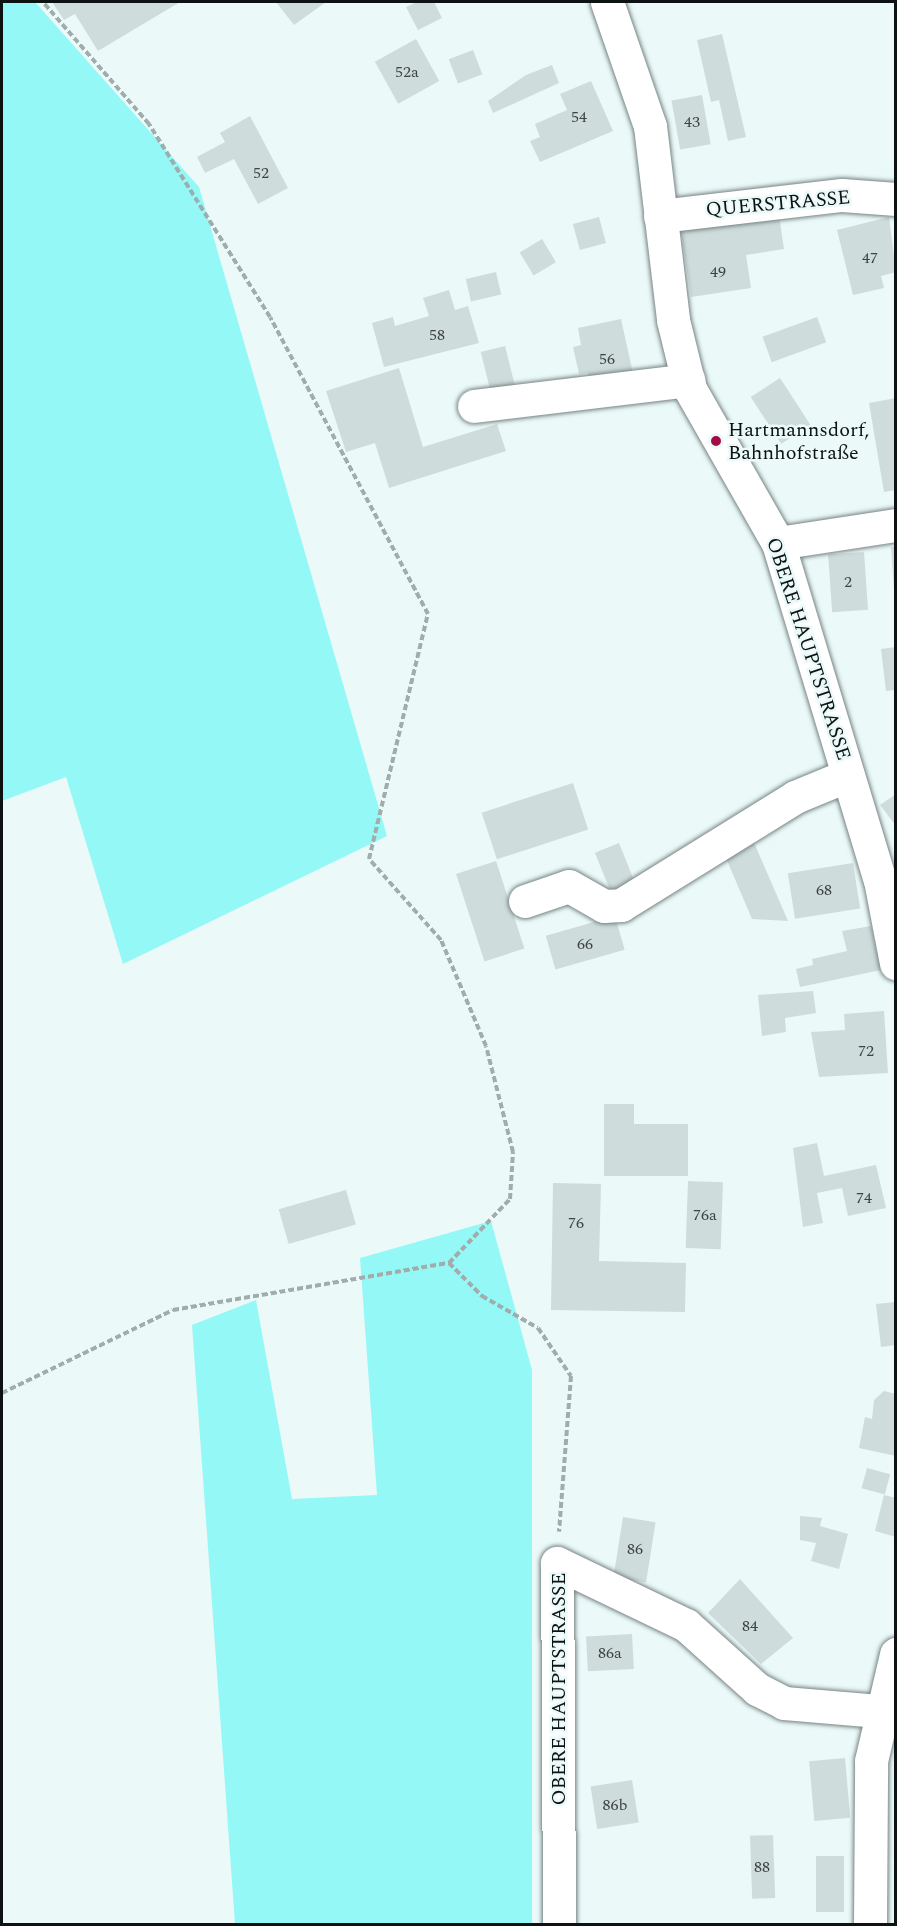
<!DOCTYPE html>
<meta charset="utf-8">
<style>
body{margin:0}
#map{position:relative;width:897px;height:1926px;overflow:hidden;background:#ebf9f9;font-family:Spectral,serif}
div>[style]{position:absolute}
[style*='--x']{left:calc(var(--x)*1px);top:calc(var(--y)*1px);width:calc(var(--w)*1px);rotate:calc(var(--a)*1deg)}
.green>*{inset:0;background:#94f8f6}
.building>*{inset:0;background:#cfdcdc;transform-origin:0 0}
.path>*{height:4px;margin-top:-2px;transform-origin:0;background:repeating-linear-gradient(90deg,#a1acac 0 6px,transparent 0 9px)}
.roads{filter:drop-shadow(0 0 2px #788484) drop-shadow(0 0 2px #788484)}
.minor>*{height:33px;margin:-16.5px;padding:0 16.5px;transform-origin:16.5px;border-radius:16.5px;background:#fff}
.dots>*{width:16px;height:16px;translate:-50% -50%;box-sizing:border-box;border:3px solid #ebf9f9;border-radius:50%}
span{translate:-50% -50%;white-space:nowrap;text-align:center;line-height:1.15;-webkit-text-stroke:5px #ebf9f9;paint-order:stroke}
.number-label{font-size:16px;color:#3e4444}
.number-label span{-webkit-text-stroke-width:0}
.street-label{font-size:20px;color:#0d1212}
.poi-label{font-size:20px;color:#0d1212}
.left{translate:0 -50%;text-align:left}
.frame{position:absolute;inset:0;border:3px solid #0d1212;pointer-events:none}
</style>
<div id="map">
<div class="green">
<i style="clip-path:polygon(2px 2px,35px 2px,199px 187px,387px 836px,123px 964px,66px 777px,2px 801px)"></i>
<i style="clip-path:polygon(491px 1221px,532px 1370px,532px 1924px,235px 1924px,192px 1325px,256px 1300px,292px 1499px,377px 1495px,360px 1258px)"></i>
</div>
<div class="building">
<i style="clip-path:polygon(52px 2px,180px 2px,98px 51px,75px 14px,64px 20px)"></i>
<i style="clip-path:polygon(276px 2px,326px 2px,294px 25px)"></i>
<i style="clip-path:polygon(417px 2px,434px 2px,442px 18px,418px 30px,406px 7px)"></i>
<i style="clip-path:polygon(722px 34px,746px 137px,728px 141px,719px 100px,711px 102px,697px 40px)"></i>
<i style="left:416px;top:39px;width:48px;height:47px;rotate:61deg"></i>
<i style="left:473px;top:50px;width:26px;height:26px;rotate:69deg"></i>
<i style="clip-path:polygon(552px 65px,559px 83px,493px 113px,488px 101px,526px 75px)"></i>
<i style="clip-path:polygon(591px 81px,613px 131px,540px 162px,530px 141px,540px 137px,535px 124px,567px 110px,560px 94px)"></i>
<i style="left:702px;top:95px;width:50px;height:31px;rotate:80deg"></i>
<i style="clip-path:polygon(250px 116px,288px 188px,258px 204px,234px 159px,205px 173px,197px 157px,225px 142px,220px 133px)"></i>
<i style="clip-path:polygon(779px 215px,784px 249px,746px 255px,751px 288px,691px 297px,681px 231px)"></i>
<i style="left:599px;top:217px;width:27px;height:27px;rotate:75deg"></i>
<i style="clip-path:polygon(889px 217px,896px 272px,881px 276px,884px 288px,853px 295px,837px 230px)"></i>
<i style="left:542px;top:239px;width:27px;height:26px;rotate:59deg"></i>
<i style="left:496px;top:272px;width:23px;height:31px;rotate:77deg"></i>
<i style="clip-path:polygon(449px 290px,455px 310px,468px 306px,479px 343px,384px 367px,372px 323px,393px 317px,395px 326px,429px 316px,423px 298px)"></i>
<i style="left:817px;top:317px;width:27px;height:58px;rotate:70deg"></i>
<i style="clip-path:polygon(621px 319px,634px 378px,590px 387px,588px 373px,579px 374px,573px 347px,581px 345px,578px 328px)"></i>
<i style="left:505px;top:346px;width:49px;height:25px;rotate:76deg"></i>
<i style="clip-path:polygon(399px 368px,423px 447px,497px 424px,506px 451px,389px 488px,375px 443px,346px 452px,326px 391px)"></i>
<i style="left:780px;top:378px;width:56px;height:35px;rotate:57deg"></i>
<i style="clip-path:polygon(896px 398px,896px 490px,884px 492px,869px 403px)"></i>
<i style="clip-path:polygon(891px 547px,896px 547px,896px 590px,894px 590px)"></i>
<i style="left:864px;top:552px;width:58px;height:36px;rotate:86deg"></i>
<i style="clip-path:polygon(896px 647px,896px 690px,886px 691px,881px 649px)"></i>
<i style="left:573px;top:783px;width:49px;height:96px;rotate:72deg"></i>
<i style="clip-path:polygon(896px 794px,896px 826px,880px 805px)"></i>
<i style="clip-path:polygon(752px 838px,788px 921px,752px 919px,723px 851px)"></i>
<i style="left:619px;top:843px;width:48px;height:26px;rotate:68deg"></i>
<i style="left:496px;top:861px;width:92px;height:42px;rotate:72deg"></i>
<i style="left:853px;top:863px;width:46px;height:66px;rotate:81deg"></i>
<i style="left:615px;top:916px;width:35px;height:72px;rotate:74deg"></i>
<i style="clip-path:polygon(871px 926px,881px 970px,800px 987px,796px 969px,813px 965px,812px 959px,847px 951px,842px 931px)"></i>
<i style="clip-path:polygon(813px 991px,816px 1013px,785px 1018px,786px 1032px,762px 1036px,758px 995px)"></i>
<i style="clip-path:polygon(884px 1011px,888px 1073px,819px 1077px,811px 1032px,845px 1030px,844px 1014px)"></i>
<i style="clip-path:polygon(604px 1104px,634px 1104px,634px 1124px,688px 1124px,688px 1176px,604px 1176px)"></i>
<i style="clip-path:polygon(817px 1143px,824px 1176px,876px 1165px,886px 1208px,848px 1216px,842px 1188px,817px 1193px,823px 1223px,803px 1227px,793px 1148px)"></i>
<i style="left:688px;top:1181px;width:35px;height:67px;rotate:2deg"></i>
<i style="clip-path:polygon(553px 1183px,601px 1184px,599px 1261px,686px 1263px,685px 1312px,551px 1310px)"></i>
<i style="left:346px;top:1190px;width:36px;height:70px;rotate:74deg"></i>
<i style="clip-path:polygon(896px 1302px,896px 1345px,881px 1347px,876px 1304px)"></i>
<i style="clip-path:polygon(884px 1391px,896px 1394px,896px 1456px,859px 1448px,865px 1417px,872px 1419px,874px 1400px)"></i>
<i style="left:867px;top:1468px;width:24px;height:21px;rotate:15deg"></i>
<i style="clip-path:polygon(884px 1495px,896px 1498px,896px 1537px,875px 1531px)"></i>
<i style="clip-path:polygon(800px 1516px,822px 1518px,820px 1526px,848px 1534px,839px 1569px,811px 1561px,816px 1543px,800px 1540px)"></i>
<i style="left:623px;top:1517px;width:33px;height:61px;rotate:9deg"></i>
<i style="clip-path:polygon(740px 1579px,793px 1638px,761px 1664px,708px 1613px)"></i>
<i style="left:632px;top:1634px;width:35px;height:46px;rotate:87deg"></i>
<i style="left:845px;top:1758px;width:60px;height:36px;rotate:85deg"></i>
<i style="left:632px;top:1780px;width:43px;height:42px;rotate:81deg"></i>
<i style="left:773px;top:1835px;width:63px;height:23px;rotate:88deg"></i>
<i style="left:816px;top:1856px;width:28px;height:56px"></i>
</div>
<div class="path">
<i style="--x:449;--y:1263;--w:47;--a:45"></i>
<i style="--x:482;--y:1296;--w:64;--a:29.7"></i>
<i style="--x:538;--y:1328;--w:58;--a:55.5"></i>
<i style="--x:571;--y:1376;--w:156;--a:94.4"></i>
<i style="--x:2;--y:1393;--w:190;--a:-25.9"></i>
<i style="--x:173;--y:1310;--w:280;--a:-9.7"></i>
<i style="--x:449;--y:1263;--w:88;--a:-46.4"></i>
<i style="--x:510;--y:1199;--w:47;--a:-86.3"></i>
<i style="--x:513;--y:1152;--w:109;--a:-104.3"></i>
<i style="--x:486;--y:1046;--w:115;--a:-113"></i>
<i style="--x:441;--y:940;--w:108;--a:-131.6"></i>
<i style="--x:369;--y:859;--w:252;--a:-76.5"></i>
<i style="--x:428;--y:614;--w:336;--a:-118"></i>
<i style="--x:270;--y:317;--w:228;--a:-122.1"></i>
<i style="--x:149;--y:124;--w:162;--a:-131"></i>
</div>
<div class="roads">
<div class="minor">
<i style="--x:607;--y:2;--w:131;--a:70.9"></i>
<i style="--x:650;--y:126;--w:195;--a:83.2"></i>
<i style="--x:673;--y:320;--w:71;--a:76.2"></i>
<i style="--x:690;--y:389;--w:177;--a:60.3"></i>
<i style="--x:778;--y:543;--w:352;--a:73.2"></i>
<i style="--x:880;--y:880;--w:85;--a:79.1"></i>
<i style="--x:660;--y:216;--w:183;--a:-6.6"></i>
<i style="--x:842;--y:195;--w:54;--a:4.2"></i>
<i style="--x:474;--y:406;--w:216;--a:-6.9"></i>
<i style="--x:778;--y:543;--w:119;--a:-8.7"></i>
<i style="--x:525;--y:901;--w:46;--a:-18.8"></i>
<i style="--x:569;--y:886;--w:40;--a:29.7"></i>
<i style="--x:604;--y:906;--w:17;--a:-3"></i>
<i style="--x:621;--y:905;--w:205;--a:-31.8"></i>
<i style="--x:795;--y:797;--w:57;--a:-22.5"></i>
<i style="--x:559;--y:1924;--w:361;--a:-90.3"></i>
<i style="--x:557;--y:1563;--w:143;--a:25.7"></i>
<i style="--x:686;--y:1625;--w:96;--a:42"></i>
<i style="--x:757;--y:1689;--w:30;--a:27"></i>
<i style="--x:784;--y:1703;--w:95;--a:4.8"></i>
<i style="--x:870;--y:1924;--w:163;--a:-89.6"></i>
<i style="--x:871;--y:1761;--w:110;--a:-76.8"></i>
</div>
</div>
<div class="dots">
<i style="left:716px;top:441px;background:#a30b47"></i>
</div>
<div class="number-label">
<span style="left:407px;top:72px">52a</span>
<span style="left:579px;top:117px">54</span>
<span style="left:692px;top:122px">43</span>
<span style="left:261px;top:173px">52</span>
<span style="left:870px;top:258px">47</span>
<span style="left:718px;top:272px">49</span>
<span style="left:437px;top:335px">58</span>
<span style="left:607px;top:359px">56</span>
<span style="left:848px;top:582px">2</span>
<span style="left:824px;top:890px">68</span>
<span style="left:585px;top:944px">66</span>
<span style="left:866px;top:1051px">72</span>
<span style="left:864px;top:1198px">74</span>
<span style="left:705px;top:1215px">76a</span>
<span style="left:576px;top:1223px">76</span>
<span style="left:635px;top:1549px">86</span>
<span style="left:750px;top:1626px">84</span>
<span style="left:610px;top:1653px">86a</span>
<span style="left:615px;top:1805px">86b</span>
<span style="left:762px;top:1867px">88</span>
</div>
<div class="street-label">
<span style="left:778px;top:204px;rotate:-5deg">QUERSTRASSE</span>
<span style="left:808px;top:649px;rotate:72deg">OBERE HAUPTSTRASSE</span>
<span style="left:559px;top:1689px;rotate:-90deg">OBERE HAUPTSTRASSE</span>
</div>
<div class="poi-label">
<span class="left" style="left:728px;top:442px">Hartmannsdorf,<br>Bahnhofstraße</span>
</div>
<div class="frame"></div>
</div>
